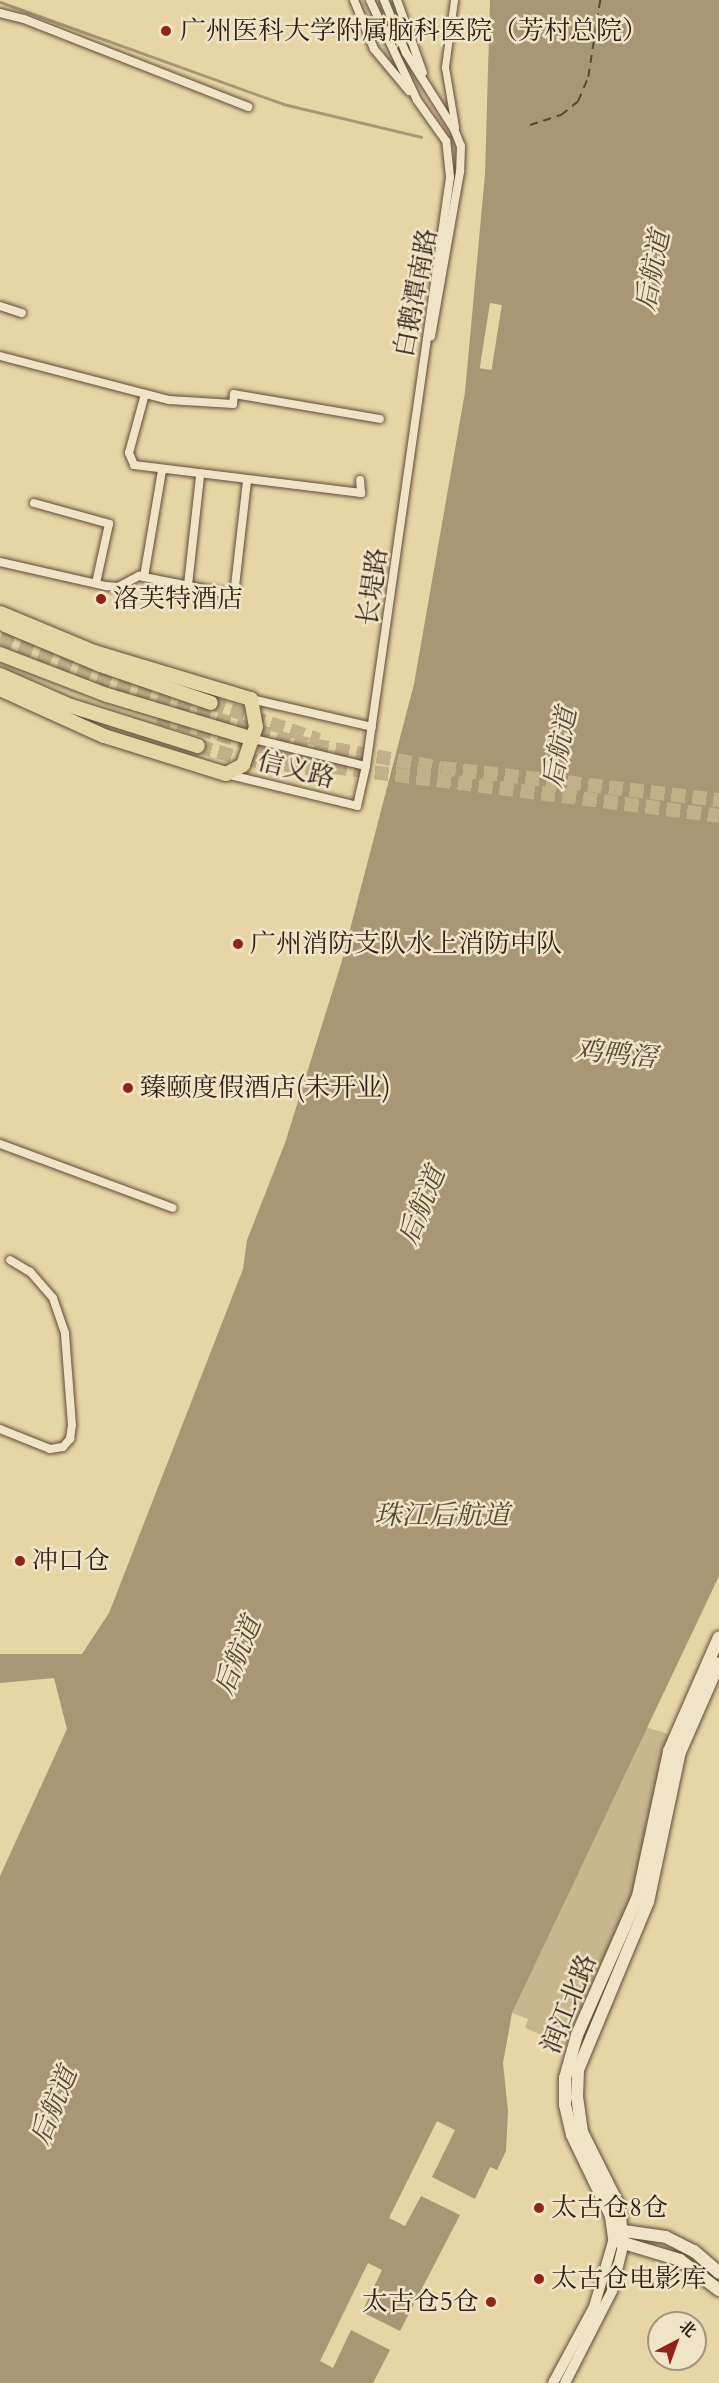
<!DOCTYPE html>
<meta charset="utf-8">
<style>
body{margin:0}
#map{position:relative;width:719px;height:2383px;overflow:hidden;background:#e7d5a6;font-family:Cardo,"Noto Serif SC",serif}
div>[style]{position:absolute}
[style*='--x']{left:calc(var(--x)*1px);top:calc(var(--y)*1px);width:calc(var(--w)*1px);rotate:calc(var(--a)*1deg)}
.green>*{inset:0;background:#c8b68d}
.water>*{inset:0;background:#a99674}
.pier>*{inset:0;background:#e7d5a6;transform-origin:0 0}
.stream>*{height:3px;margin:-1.5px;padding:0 1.5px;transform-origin:1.5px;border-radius:1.5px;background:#a99674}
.ferry>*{height:1.5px;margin-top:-0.75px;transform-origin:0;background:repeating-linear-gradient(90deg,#5a4736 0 8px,transparent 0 14px)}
.primary-tunnel>*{height:14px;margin-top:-7px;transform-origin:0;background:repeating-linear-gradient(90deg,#c2b089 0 14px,transparent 0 21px)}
.roads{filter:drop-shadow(0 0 2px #5e4b38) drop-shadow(0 0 2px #5e4b38)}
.pedestrian>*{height:7px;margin:-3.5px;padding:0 3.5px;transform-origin:3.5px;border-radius:3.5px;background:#efe4c5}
.minor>*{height:8px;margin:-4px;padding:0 4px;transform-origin:4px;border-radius:4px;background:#efe4c5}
.tertiary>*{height:10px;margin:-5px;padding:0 5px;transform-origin:5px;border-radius:5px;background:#efe4c5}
.secondary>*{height:12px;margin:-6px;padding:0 6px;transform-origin:6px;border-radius:6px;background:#efe4c5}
.primary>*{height:14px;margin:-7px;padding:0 7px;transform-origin:7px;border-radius:7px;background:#e7d5a6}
.dots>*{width:16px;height:16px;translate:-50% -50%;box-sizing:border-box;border:3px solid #efe4c5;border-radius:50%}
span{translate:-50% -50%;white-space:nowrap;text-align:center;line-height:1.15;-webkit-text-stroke:5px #efe4c5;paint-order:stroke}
.poi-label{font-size:26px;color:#301d14}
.left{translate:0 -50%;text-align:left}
.right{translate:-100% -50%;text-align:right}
.street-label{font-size:26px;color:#301d14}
.water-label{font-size:27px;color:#5a4736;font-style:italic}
.north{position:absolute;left:647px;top:2311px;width:60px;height:60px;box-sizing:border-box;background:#efe4c5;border:2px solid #a3947e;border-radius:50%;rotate:41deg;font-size:16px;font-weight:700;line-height:24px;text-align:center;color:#301d14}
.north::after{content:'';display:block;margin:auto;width:21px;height:27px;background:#8f2418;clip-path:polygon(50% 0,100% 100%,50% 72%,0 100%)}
</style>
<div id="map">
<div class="green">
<i style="clip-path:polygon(646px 1727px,668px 1734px,634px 1890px,565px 2045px,525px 2028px,528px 2019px,512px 2013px)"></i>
</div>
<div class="water">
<i style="clip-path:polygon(490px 0,719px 0,719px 1576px,512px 2013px,503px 2063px,508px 2111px,506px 2151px,497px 2170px,490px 2167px,475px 2199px,432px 2177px,455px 2130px,437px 2121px,389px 2218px,405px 2226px,421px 2196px,460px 2215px,400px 2331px,362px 2312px,382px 2270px,368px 2263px,320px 2361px,333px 2368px,351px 2330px,390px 2350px,373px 2383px,0 2383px,0 1876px,67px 1729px,54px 1678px,0 1683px,0 1654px,82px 1654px,109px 1613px,243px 1269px,247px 1240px,285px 1143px,341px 964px,414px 684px,465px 392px,485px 174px)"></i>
</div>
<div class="pier">
<i style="left:490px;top:303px;width:12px;height:66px;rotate:9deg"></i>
</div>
<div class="stream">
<i style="--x:0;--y:2;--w:301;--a:19.8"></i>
<i style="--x:283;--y:104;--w:142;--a:13.4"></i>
</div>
<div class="ferry">
<i style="--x:530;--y:125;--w:33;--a:-18"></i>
<i style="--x:561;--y:115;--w:22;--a:-39"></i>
<i style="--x:578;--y:101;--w:26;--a:-67"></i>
<i style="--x:588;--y:77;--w:78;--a:-81.1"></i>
</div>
<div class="primary-tunnel">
<i style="--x:0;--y:638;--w:189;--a:21.4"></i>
<i style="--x:176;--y:707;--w:123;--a:16.5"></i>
<i style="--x:294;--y:742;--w:150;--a:10"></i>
<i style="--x:442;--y:768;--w:279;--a:6.6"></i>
<i style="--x:211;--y:703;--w:114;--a:18.9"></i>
<i style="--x:158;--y:717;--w:182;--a:15.9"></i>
<i style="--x:333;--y:767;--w:389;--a:7.2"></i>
<i style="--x:198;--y:746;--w:47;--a:16.1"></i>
<i style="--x:243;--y:759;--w:74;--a:7.8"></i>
</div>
<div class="roads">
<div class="pedestrian">
<i style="--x:454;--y:0;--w:68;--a:97.7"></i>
<i style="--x:445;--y:67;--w:61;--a:80.5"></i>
</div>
<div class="minor">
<i style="--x:354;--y:0;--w:53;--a:67.8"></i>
<i style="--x:374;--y:49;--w:55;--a:50.2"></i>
<i style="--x:384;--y:0;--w:57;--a:67.5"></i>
<i style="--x:406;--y:53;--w:90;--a:57.7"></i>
<i style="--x:454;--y:129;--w:18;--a:68"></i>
<i style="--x:461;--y:146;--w:26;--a:92"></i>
<i style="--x:460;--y:172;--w:167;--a:100"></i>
<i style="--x:397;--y:0;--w:77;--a:70.4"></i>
<i style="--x:0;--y:13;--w:25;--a:14"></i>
<i style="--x:24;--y:19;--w:241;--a:21.4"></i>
<i style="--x:0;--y:306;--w:23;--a:18"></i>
<i style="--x:0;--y:356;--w:175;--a:14.6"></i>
<i style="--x:169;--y:400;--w:64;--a:3.6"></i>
<i style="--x:233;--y:404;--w:10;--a:-84"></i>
<i style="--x:234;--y:394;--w:148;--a:9.7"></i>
<i style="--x:145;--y:394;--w:61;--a:105.2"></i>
<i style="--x:129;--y:453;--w:13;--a:67"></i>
<i style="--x:134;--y:465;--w:229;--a:7"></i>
<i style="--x:361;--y:493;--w:13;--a:-94"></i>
<i style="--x:34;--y:503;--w:78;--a:15.6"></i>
<i style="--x:109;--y:524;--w:60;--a:102.4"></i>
<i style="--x:0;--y:562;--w:109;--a:12.8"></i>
<i style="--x:106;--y:586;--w:12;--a:5"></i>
<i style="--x:118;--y:587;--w:24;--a:-28"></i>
<i style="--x:139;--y:576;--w:97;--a:11.3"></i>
<i style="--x:234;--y:595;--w:115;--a:-83.5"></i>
<i style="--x:144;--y:577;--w:108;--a:-80.4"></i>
<i style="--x:188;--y:585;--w:110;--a:-83.7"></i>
<i style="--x:251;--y:699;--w:124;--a:13"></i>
<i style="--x:254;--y:739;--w:115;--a:13.6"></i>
<i style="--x:226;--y:774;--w:135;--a:13.7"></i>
<i style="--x:357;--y:806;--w:41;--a:-77.3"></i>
<i style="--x:366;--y:766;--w:595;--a:-81.88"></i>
<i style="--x:450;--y:177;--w:36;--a:-96"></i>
<i style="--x:446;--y:141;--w:50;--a:-125.3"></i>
<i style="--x:417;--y:100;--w:110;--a:-115.2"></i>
<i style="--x:0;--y:1144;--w:184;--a:20.3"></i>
<i style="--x:0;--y:1429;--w:54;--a:21.8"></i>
<i style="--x:50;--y:1449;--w:13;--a:-9"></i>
<i style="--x:63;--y:1447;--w:11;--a:-49"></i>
<i style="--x:70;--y:1439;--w:14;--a:-82"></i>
<i style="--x:72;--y:1425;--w:92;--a:-94.4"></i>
<i style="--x:65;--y:1333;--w:37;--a:-109"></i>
<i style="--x:53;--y:1298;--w:35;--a:-131"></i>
<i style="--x:30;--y:1272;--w:23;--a:-149"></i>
</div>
<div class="tertiary">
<i style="--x:553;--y:2383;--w:86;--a:-61.7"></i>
<i style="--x:594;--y:2307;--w:72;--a:-73.8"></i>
<i style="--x:565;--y:2383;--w:103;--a:-62.9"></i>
<i style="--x:612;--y:2291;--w:46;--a:-76.3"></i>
</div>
<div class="secondary">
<i style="--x:620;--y:2234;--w:5;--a:-37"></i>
<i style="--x:624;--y:2231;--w:42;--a:8.1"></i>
<i style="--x:666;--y:2237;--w:31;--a:27"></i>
<i style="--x:694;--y:2251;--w:33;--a:41"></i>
<i style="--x:614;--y:2238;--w:22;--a:-98"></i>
<i style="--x:611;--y:2216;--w:90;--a:-115.7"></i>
<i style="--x:572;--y:2135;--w:31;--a:-103"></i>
<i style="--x:565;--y:2105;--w:27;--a:-90"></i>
<i style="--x:565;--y:2078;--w:45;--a:-74.4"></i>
<i style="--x:577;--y:2035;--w:152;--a:-66.3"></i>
<i style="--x:638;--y:1896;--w:148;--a:-77.9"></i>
<i style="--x:669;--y:1751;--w:124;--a:-66.3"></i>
<i style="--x:617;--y:2241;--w:66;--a:16.8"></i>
<i style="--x:680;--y:2260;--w:49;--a:37.6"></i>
<i style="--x:623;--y:2246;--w:40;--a:-95.7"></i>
<i style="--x:619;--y:2206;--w:83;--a:-116.6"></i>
<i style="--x:582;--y:2132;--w:34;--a:-98"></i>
<i style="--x:577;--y:2098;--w:28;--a:-88"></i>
<i style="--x:578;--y:2070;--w:182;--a:-67.4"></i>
<i style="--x:648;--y:1902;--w:153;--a:-78"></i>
<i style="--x:680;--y:1752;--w:97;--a:-66.3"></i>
</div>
<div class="primary">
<i style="--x:0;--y:613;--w:102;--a:22.5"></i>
<i style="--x:94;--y:652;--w:164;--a:16.7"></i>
<i style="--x:251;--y:699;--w:28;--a:80"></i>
<i style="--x:256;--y:727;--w:40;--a:108.9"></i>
<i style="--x:243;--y:765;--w:19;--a:152"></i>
<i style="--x:226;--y:774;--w:128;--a:-162.7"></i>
<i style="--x:104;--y:736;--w:114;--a:-155.7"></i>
<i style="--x:5;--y:625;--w:103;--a:22.8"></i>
<i style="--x:100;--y:665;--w:117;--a:18.9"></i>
<i style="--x:0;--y:654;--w:115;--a:21"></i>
<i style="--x:107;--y:695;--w:153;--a:16.7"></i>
<i style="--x:0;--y:675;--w:77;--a:23.6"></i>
<i style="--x:71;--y:706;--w:133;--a:17.5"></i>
</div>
</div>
<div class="dots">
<i style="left:166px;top:31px;background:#8f2418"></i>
<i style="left:101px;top:599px;background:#8f2418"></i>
<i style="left:238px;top:944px;background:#8f2418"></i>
<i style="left:128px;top:1088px;background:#8f2418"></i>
<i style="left:20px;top:1561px;background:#8f2418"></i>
<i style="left:539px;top:2208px;background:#8f2418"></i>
<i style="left:539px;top:2279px;background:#8f2418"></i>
<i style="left:491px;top:2302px;background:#8f2418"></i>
</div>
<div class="poi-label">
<span class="left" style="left:180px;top:31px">广州医科大学附属脑科医院（芳村总院）</span>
<span class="left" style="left:113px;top:599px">洛芙特酒店</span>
<span class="left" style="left:250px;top:944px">广州消防支队水上消防中队</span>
<span class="left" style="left:140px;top:1088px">臻颐度假酒店(未开业)</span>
<span class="left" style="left:32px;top:1561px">冲口仓</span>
<span class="left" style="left:551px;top:2208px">太古仓8仓</span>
<span class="left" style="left:551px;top:2279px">太古仓电影库</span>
<span class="right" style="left:479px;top:2302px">太古仓5仓</span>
</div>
<div class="street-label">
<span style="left:416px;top:293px;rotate:-79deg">白鹅潭南路</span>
<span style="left:373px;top:587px;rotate:-82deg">长堤路</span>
<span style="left:296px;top:770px;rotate:14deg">信义路</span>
<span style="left:569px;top:2004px;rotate:-68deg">润江北路</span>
</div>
<div class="water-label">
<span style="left:653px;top:271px;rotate:-79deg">后航道</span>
<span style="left:560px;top:748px;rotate:-79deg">后航道</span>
<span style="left:616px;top:1054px;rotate:6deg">鸡鸭滘</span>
<span style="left:422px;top:1206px;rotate:-68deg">后航道</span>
<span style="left:442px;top:1516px">珠江后航道</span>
<span style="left:238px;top:1656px;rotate:-68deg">后航道</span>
<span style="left:54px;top:2106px;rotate:-68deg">后航道</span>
</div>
<div class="north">北</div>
</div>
